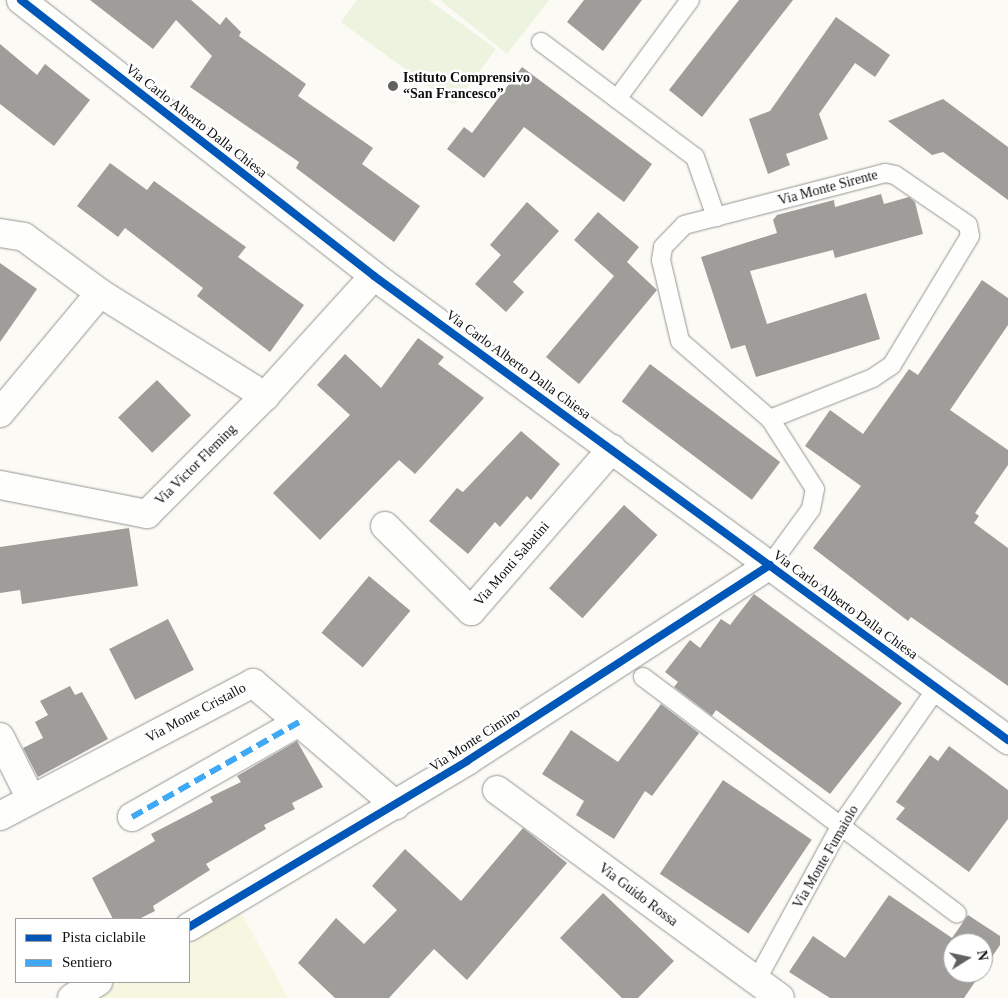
<!DOCTYPE html>
<meta charset="utf-8">
<style>
body{margin:0}
#map{position:relative;width:1008px;height:998px;overflow:hidden;background:#fbfaf4;font-family:Georgia,serif}
div>[style]{position:absolute}
[style*='--x']{left:calc(var(--x)*1px);top:calc(var(--y)*1px);width:calc(var(--w)*1px);rotate:calc(var(--a)*1deg)}
.farmland>*{inset:0;background:#f7f7e1}
.pitch>*{inset:0;background:#ecf4df}
.building>*{inset:0;background:#9f9d99;transform-origin:0 0}
.roads{filter:drop-shadow(0 0 1px #959592) drop-shadow(0 0 1px #959592)}
.lane>*{height:18px;margin:-9px;padding:0 9px;transform-origin:9px;border-radius:9px;background:#fefefd}
.street>*{height:28px;margin:-14px;padding:0 14px;transform-origin:14px;border-radius:14px;background:#fefefd}
.quiet>*{height:6px;margin-top:-3px;transform-origin:0;background:repeating-linear-gradient(90deg,#3fa9f5 0 12px,transparent 0 18px)}
.cycleway>*{height:8px;margin:-4px;padding:0 4px;transform-origin:4px;border-radius:4px;background:#0057b8}
.dots>*{width:14px;height:14px;translate:-50% -50%;box-sizing:border-box;border:2px solid #fff;border-radius:50%}
span{translate:-50% -50%;white-space:nowrap;text-align:center;line-height:1.15;-webkit-text-stroke:5px #fff;paint-order:stroke}
.poi-label{font-size:14px;color:#0f0f0f;font-weight:700}
.left{translate:0 -50%;text-align:left}
.street-label{font-size:14px;color:#0f0f0f}
.legend{position:absolute;left:15px;top:918px;width:175px;height:65px;box-sizing:border-box;background:#fff;border:1px solid #9f9f9f;margin:0;padding:6px 9px;list-style:none;font-size:15px;color:#0f0f0f}
.legend li{display:flex;align-items:center;gap:10px;height:25px}
.legend b{width:25px;border:1px solid #9f9f9f}
.north{position:absolute;left:943px;top:933px;width:50px;height:50px;box-sizing:border-box;background:#fff;border:1px solid #9f9f9f;border-radius:50%;rotate:80deg;font-size:14px;font-weight:700;line-height:20px;text-align:center;color:#0f0f0f}
.north::after{content:'';display:block;margin:auto;width:18px;height:22px;background:#62615f;clip-path:polygon(50% 0,100% 100%,50% 72%,0 100%)}
</style>
<div id="map">
<div class="farmland">
<i style="clip-path:polygon(238px 907px,288px 998px,94px 998px,120px 982px,189px 982px,189px 938px)"></i>
</div>
<div class="pitch">
<i style="clip-path:polygon(357px 0,429px 0,496px 49px,454px 105px,341px 22px)"></i>
<i style="clip-path:polygon(440px 0,549px 0,507px 54px)"></i>
</div>
<div class="building">
<i style="clip-path:polygon(90px 0,191px 0,220px 25px,226px 17px,241px 32px,239px 36px,306px 84px,298px 96px,373px 148px,362px 164px,420px 206px,394px 242px,296px 168px,299px 162px,190px 87px,212px 56px,176px 20px,153px 49px)"></i>
<i style="clip-path:polygon(584px 0,642px 0,603px 51px,567px 22px)"></i>
<i style="clip-path:polygon(739px 0,793px 0,702px 117px,669px 90px)"></i>
<i style="clip-path:polygon(836px 17px,890px 55px,875px 77px,855px 63px,819px 114px,828px 139px,786px 154px,790px 165px,768px 174px,749px 119px,770px 111px)"></i>
<i style="clip-path:polygon(0 44px,37px 75px,45px 64px,90px 100px,54px 146px,0 104px)"></i>
<i style="clip-path:polygon(522px 67px,652px 164px,624px 202px,524px 127px,484px 178px,447px 149px,464px 127px,472px 133px)"></i>
<i style="clip-path:polygon(943px 99px,1008px 147px,1008px 200px,943px 152px,932px 155px,888px 121px)"></i>
<i style="clip-path:polygon(110px 163px,147px 190px,154px 181px,246px 247px,238px 257px,304px 305px,270px 352px,197px 296px,203px 288px,125px 228px,118px 237px,77px 206px)"></i>
<i style="clip-path:polygon(881px 194px,884px 204px,909px 197px,915px 202px,923px 234px,835px 258px,833px 250px,750px 271px,767px 324px,866px 293px,880px 339px,756px 377px,745px 345px,731px 349px,701px 257px,777px 233px,773px 220px,777px 215px,834px 200px,835px 207px)"></i>
<i style="clip-path:polygon(527px 202px,559px 231px,513px 282px,524px 292px,506px 312px,475px 284px,501px 255px,490px 245px)"></i>
<i style="clip-path:polygon(598px 212px,639px 247px,627px 262px,657px 290px,579px 384px,546px 357px,614px 276px,574px 240px)"></i>
<i style="clip-path:polygon(0 263px,37px 289px,0 342px)"></i>
<i style="clip-path:polygon(982px 280px,1008px 298px,1008px 325px,950px 410px,1008px 450px,1008px 465px,975px 513px,979px 516px,974px 523px,1008px 548px,1008px 686px,911px 617px,908px 621px,813px 548px,861px 486px,805px 446px,830px 410px,863px 434px,909px 369px,918px 375px)"></i>
<i style="clip-path:polygon(418px 338px,444px 357px,438px 364px,484px 398px,415px 474px,399px 460px,320px 540px,273px 493px,350px 415px,317px 385px,345px 354px,381px 388px)"></i>
<i style="left:650px;top:364px;width:163px;height:47px;rotate:37deg"></i>
<i style="left:157px;top:380px;width:49px;height:54px;rotate:46deg"></i>
<i style="clip-path:polygon(521px 431px,560px 464px,531px 500px,527px 496px,500px 527px,495px 522px,468px 554px,429px 521px,457px 488px,463px 492px)"></i>
<i style="left:624px;top:505px;width:45px;height:112px;rotate:42deg"></i>
<i style="clip-path:polygon(129px 528px,138px 586px,22px 604px,20px 590px,0 593px,0 547px)"></i>
<i style="left:369px;top:576px;width:54px;height:74px;rotate:40deg"></i>
<i style="clip-path:polygon(754px 594px,902px 703px,830px 794px,716px 710px,712px 716px,674px 687px,678px 682px,665px 672px,690px 640px,700px 648px,721px 619px,730px 625px)"></i>
<i style="left:168px;top:619px;width:57px;height:66px;rotate:63deg"></i>
<i style="clip-path:polygon(70px 686px,75px 695px,82px 692px,108px 739px,38px 777px,23px 748px,43px 738px,35px 722px,48px 715px,40px 701px)"></i>
<i style="clip-path:polygon(661px 704px,699px 733px,652px 796px,645px 791px,614px 839px,576px 815px,584px 801px,542px 774px,571px 730px,618px 762px)"></i>
<i style="clip-path:polygon(297px 741px,323px 787px,292px 803px,295px 809px,264px 825px,266px 829px,206px 864px,210px 870px,153px 906px,155px 911px,139px 919px,113px 919px,92px 878px,155px 841px,151px 834px,213px 802px,210px 797px,241px 782px,237px 776px)"></i>
<i style="clip-path:polygon(949px 746px,1008px 790px,1008px 819px,969px 872px,896px 819px,905px 808px,896px 802px,930px 755px,938px 761px)"></i>
<i style="left:723px;top:780px;width:107px;height:113px;rotate:34deg"></i>
<i style="clip-path:polygon(523px 828px,567px 863px,467px 980px,434px 949px,389px 998px,335px 998px,298px 963px,336px 918px,364px 944px,397px 910px,372px 886px,405px 849px,461px 901px)"></i>
<i style="clip-path:polygon(603px 893px,674px 961px,638px 998px,622px 998px,560px 938px)"></i>
<i style="clip-path:polygon(889px 895px,952px 938px,968px 915px,1000px 936px,1000px 945px,983px 970px,983px 943px,953px 943px,953px 973px,981px 973px,964px 998px,830px 998px,789px 972px,813px 936px,845px 958px)"></i>
</div>
<div class="roads">
<div class="lane">
<i style="--x:541;--y:42;--w:192;--a:36.8"></i>
<i style="--x:695;--y:157;--w:64;--a:70.7"></i>
<i style="--x:617;--y:99;--w:123;--a:-53.6"></i>
<i style="--x:770;--y:565;--w:69;--a:-53.8"></i>
<i style="--x:811;--y:509;--w:20;--a:-79"></i>
<i style="--x:815;--y:489;--w:83;--a:-122.7"></i>
<i style="--x:770;--y:419;--w:119;--a:-139.1"></i>
<i style="--x:680;--y:341;--w:83;--a:-103.2"></i>
<i style="--x:661;--y:260;--w:13;--a:-81"></i>
<i style="--x:663;--y:247;--w:30;--a:-46"></i>
<i style="--x:684;--y:225;--w:208;--a:-14.5"></i>
<i style="--x:885;--y:173;--w:10;--a:11"></i>
<i style="--x:895;--y:175;--w:88;--a:34.4"></i>
<i style="--x:968;--y:225;--w:11;--a:80"></i>
<i style="--x:970;--y:236;--w:151;--a:121.2"></i>
<i style="--x:892;--y:365;--w:23;--a:146"></i>
<i style="--x:873;--y:378;--w:111;--a:158.3"></i>
<i style="--x:643;--y:677;--w:393;--a:37"></i>
<i style="--x:756;--y:981;--w:178;--a:-61.4"></i>
<i style="--x:841;--y:825;--w:167;--a:-55"></i>
</div>
<div class="street">
<i style="--x:21;--y:0;--w:448;--a:38"></i>
<i style="--x:374;--y:276;--w:786;--a:36.2"></i>
<i style="--x:0;--y:233;--w:24;--a:9"></i>
<i style="--x:24;--y:237;--w:94;--a:36.4"></i>
<i style="--x:100;--y:293;--w:195;--a:32"></i>
<i style="--x:265;--y:396;--w:167;--a:135"></i>
<i style="--x:147;--y:514;--w:150;--a:-168.8"></i>
<i style="--x:265;--y:396;--w:162;--a:-47.8"></i>
<i style="--x:0;--y:413;--w:156;--a:-50.2"></i>
<i style="--x:385;--y:526;--w:121;--a:44.7"></i>
<i style="--x:471;--y:611;--w:215;--a:-49"></i>
<i style="--x:0;--y:737;--w:69;--a:63.4"></i>
<i style="--x:497;--y:790;--w:351;--a:36.3"></i>
<i style="--x:0;--y:816;--w:286;--a:-27.7"></i>
<i style="--x:253;--y:683;--w:188;--a:40.5"></i>
<i style="--x:132;--y:817;--w:192;--a:-29.6"></i>
<i style="--x:189;--y:927;--w:324;--a:-30.8"></i>
<i style="--x:467;--y:761;--w:361;--a:-32.9"></i>
<i style="--x:72;--y:998;--w:31;--a:-32"></i>
</div>
</div>
<div class="quiet">
<i style="--x:132;--y:817;--w:192;--a:-29.6"></i>
</div>
<div class="cycleway">
<i style="--x:21;--y:0;--w:448;--a:38"></i>
<i style="--x:374;--y:276;--w:786;--a:36.2"></i>
<i style="--x:189;--y:927;--w:324;--a:-30.8"></i>
<i style="--x:467;--y:761;--w:361;--a:-32.9"></i>
</div>
<div class="dots">
<i style="left:393px;top:86px;background:#62615f"></i>
</div>
<div class="poi-label">
<span class="left" style="left:403px;top:86px">Istituto Comprensivo<br>“San Francesco”</span>
</div>
<div class="street-label">
<span style="left:196px;top:121px;rotate:38deg">Via Carlo Alberto Dalla Chiesa</span>
<span style="left:828px;top:188px;rotate:-15deg">Via Monte Sirente</span>
<span style="left:518px;top:365px;rotate:36deg">Via Carlo Alberto Dalla Chiesa</span>
<span style="left:196px;top:465px;rotate:-45deg">Via Victor Fleming</span>
<span style="left:512px;top:564px;rotate:-49deg">Via Monti Sabatini</span>
<span style="left:845px;top:605px;rotate:36deg">Via Carlo Alberto Dalla Chiesa</span>
<span style="left:196px;top:713px;rotate:-28deg">Via Monte Cristallo</span>
<span style="left:475px;top:740px;rotate:-33deg">Via Monte Cimino</span>
<span style="left:826px;top:857px;rotate:-60deg">Via Monte Fumaiolo</span>
<span style="left:638px;top:895px;rotate:37deg">Via Guido Rossa</span>
</div>
<ul class="legend">
<li><b style="height:6px;background:#0057b8"></b>Pista ciclabile</li>
<li><b style="height:6px;background:#3fa9f5"></b>Sentiero</li>
</ul>
<div class="north">N</div>
</div>
